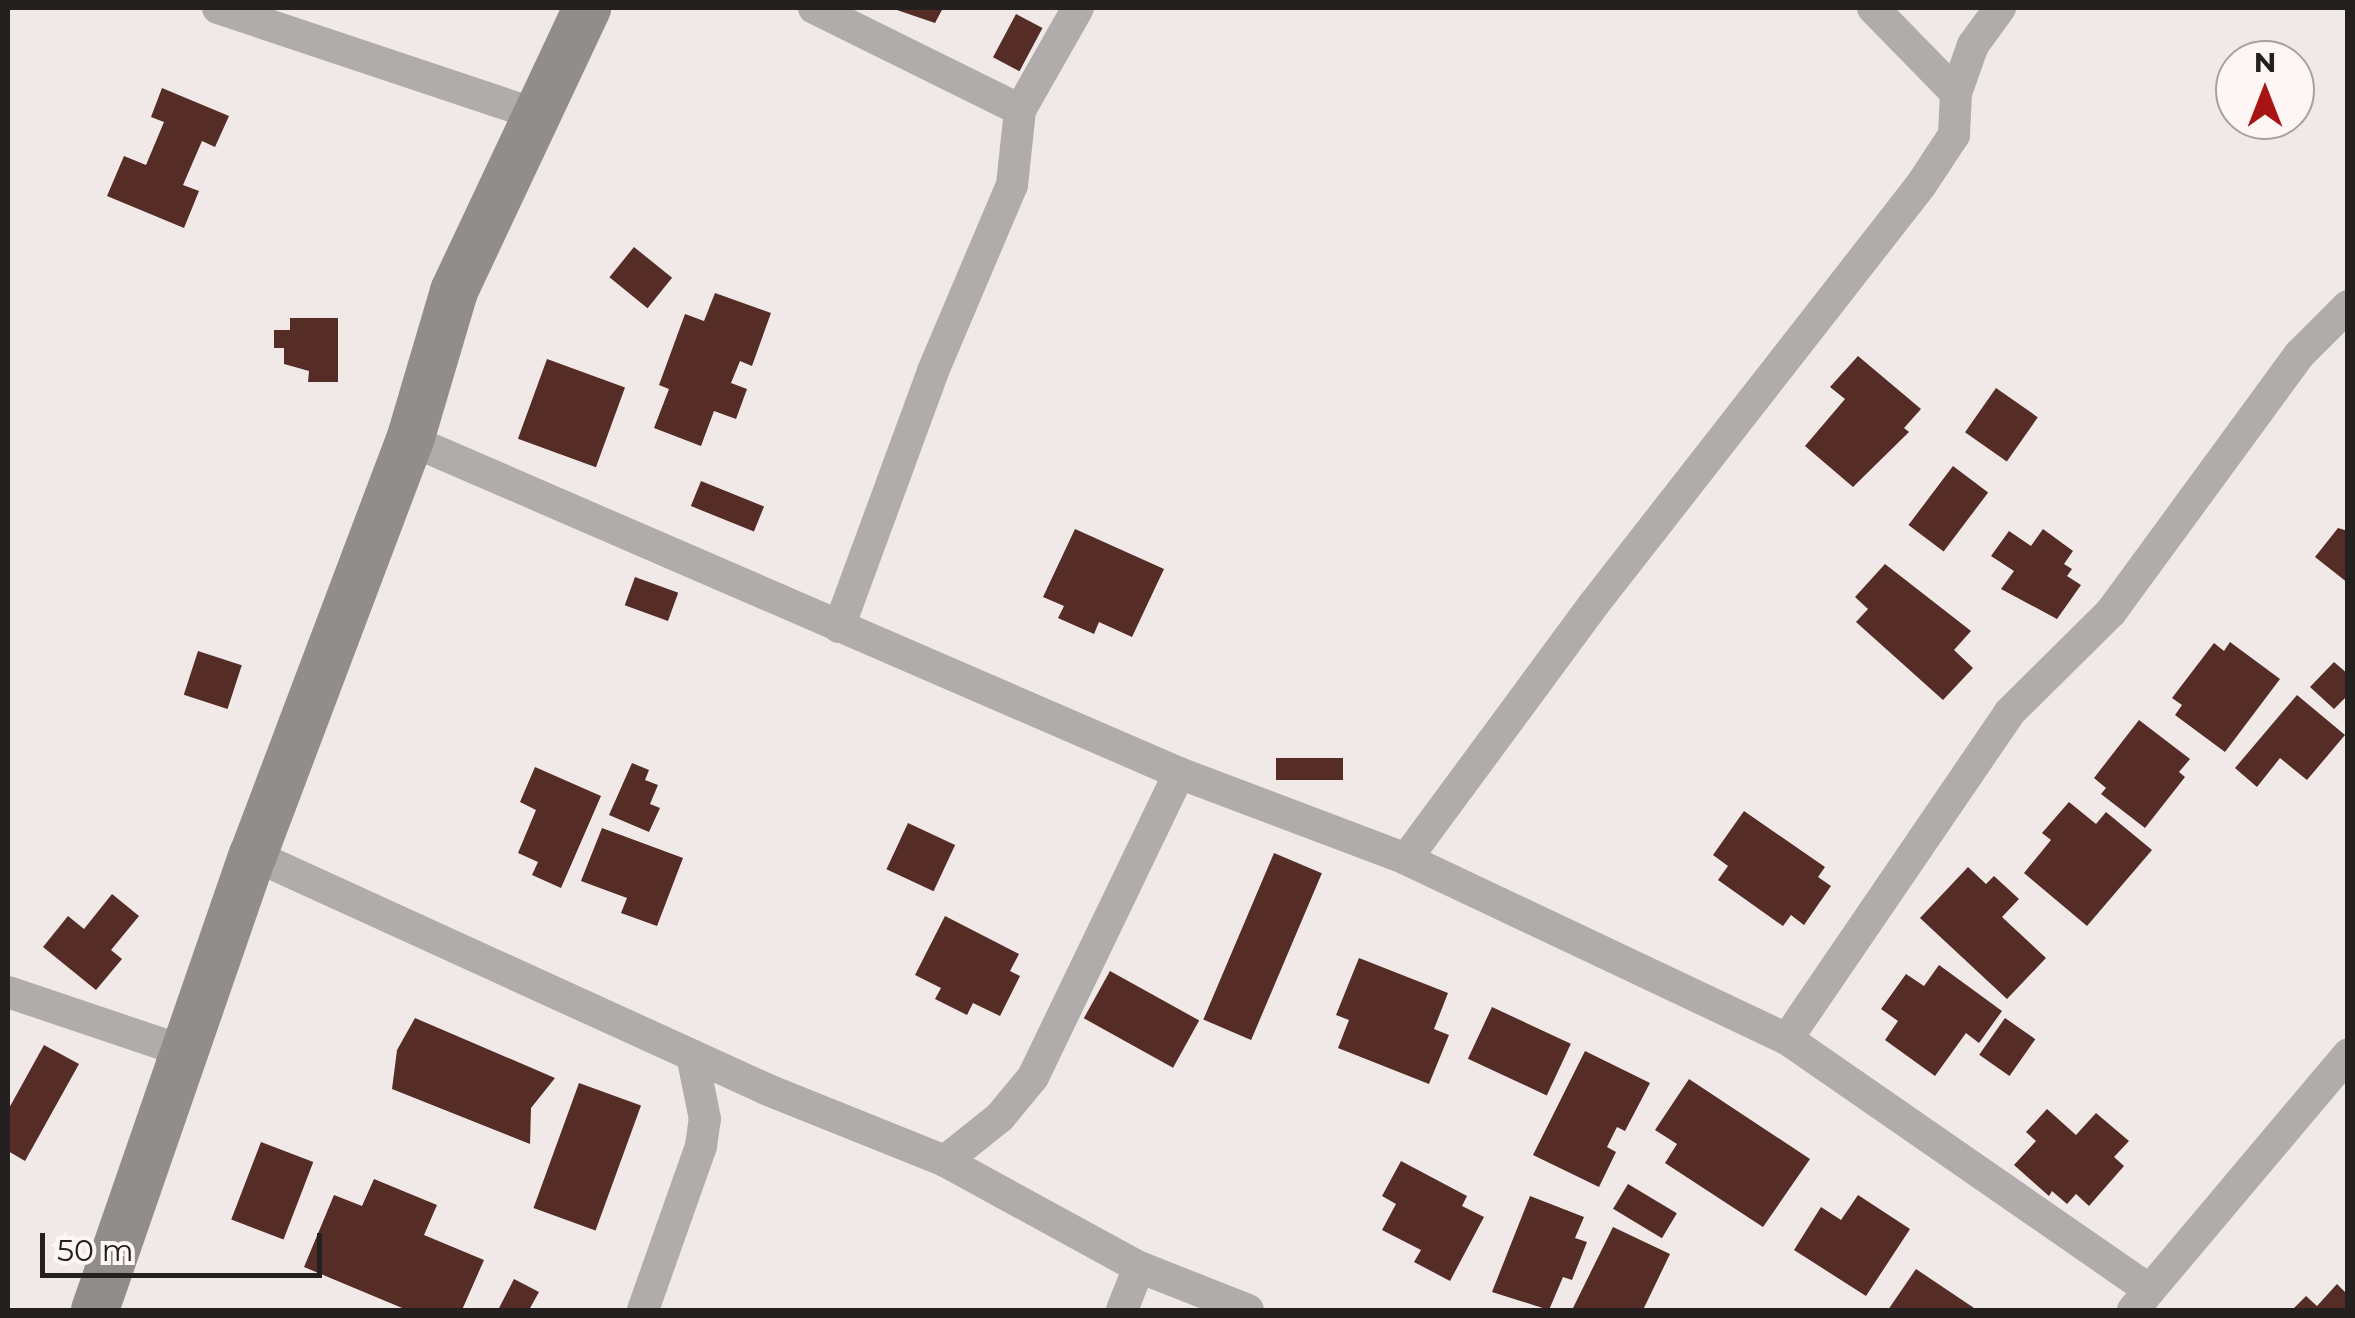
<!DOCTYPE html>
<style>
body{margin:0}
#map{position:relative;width:2355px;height:1318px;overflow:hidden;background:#f1e9e7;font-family:Montserrat,sans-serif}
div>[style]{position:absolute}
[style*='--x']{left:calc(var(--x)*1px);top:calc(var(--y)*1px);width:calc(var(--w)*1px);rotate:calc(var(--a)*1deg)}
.building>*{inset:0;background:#562c27;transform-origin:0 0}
.street>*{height:32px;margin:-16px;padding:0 16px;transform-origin:16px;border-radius:16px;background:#afacab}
.secondary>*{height:48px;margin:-24px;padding:0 24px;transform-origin:24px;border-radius:24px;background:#928d8d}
span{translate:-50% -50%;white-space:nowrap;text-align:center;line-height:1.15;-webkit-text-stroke:10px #fef6f5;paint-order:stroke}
.frame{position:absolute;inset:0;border:10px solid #23201f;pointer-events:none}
.north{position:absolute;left:2215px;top:40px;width:100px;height:100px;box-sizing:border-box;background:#fef6f5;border:2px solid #a6a09f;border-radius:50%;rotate:0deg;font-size:28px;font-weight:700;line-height:40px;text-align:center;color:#23201f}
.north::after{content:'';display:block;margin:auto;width:35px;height:45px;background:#a81414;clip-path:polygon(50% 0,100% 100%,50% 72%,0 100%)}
.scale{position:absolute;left:40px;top:1233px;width:282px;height:45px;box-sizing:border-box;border:5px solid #23201f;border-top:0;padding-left:12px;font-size:30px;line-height:35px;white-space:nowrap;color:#23201f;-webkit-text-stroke:8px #fef6f5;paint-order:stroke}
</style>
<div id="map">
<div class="building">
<i style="clip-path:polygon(891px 8px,943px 8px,935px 23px)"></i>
<i style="left:1016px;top:14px;width:30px;height:49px;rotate:28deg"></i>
<i style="clip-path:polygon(162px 88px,229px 116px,215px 147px,202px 141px,183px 185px,199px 191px,184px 228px,107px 196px,124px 156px,146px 165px,164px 122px,151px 117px)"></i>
<i style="left:634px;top:247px;width:49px;height:39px;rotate:39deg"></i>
<i style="clip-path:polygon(715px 293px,771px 313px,752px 366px,740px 361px,731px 383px,747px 389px,736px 419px,714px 411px,701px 446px,654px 428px,669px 389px,659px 385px,685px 314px,704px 321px)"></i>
<i style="clip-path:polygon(290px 318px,338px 318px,338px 382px,308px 382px,309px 371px,284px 364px,284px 348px,274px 348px,274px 330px,290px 330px)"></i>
<i style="clip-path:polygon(1858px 356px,1921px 409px,1904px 428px,1909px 432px,1853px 487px,1805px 446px,1845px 399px,1830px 387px)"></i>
<i style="left:547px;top:359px;width:83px;height:85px;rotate:20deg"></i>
<i style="left:1996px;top:388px;width:51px;height:54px;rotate:35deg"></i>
<i style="left:1953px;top:466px;width:44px;height:74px;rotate:37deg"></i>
<i style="left:701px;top:481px;width:68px;height:27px;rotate:22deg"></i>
<i style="clip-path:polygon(2338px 528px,2348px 531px,2348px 583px,2315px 557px)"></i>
<i style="clip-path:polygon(1075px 529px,1164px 569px,1132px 637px,1099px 622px,1094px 634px,1058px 618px,1064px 606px,1043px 597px)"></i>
<i style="clip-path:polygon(2043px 529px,2073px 551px,2064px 564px,2072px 569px,2067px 576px,2081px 585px,2057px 619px,2001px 589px,2014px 571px,1991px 556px,2009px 531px,2031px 546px)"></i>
<i style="clip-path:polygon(1885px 564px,1971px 631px,1954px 650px,1973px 668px,1943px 700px,1856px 622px,1868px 609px,1855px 597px)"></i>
<i style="left:635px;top:577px;width:46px;height:30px;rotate:20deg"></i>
<i style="clip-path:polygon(2230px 642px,2280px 679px,2225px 752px,2175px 715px,2182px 705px,2172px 698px,2214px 643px,2224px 651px)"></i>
<i style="left:198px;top:651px;width:46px;height:46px;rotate:18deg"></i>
<i style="clip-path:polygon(2334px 662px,2348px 674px,2348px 695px,2334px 709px,2310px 687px)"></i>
<i style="clip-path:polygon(2297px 695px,2345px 735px,2307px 780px,2280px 758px,2257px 787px,2235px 768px)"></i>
<i style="clip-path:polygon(2139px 720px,2190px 759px,2179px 772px,2185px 777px,2145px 828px,2101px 794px,2106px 788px,2094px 778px)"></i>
<i style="left:1276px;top:758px;width:67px;height:22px"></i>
<i style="clip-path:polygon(632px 763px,649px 770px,645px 780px,658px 785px,650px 804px,660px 808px,649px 832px,609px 815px)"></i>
<i style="clip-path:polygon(535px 767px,601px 796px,561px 888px,532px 875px,538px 862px,518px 853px,536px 810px,520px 802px)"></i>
<i style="clip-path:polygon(2069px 802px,2096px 824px,2106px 812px,2152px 850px,2087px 926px,2024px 873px,2051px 840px,2042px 833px)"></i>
<i style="clip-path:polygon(1744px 811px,1825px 867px,1818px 877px,1831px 886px,1804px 925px,1791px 915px,1783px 926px,1718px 880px,1728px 866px,1713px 855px)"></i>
<i style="left:908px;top:823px;width:52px;height:51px;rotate:25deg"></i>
<i style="clip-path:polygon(602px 828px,683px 858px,657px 926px,621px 913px,627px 898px,581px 881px)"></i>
<i style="left:1274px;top:853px;width:52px;height:181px;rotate:23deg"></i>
<i style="clip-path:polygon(1968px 867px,1986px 884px,1994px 876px,2019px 899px,2002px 917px,2046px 958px,2007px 999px,1920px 918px)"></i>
<i style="clip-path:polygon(112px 894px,139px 916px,111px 950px,122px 959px,96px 990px,43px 947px,68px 916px,84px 929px)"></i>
<i style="clip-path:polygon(945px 916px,1019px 954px,1010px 971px,1020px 976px,1000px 1016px,973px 1003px,967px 1015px,935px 999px,941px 988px,915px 975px)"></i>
<i style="clip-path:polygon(1359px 958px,1448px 993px,1434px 1029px,1449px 1035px,1429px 1084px,1338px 1048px,1349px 1020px,1336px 1015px)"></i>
<i style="clip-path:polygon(1939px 965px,2002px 1011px,1979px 1043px,1966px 1033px,1935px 1076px,1885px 1040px,1898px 1021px,1881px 1009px,1906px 974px,1924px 986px)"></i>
<i style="left:1110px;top:971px;width:102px;height:54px;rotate:29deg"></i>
<i style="left:1492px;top:1007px;width:87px;height:57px;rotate:25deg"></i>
<i style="clip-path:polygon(415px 1018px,555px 1078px,531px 1108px,530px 1144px,392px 1089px,397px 1050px)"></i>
<i style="left:2005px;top:1018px;width:37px;height:45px;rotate:35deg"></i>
<i style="clip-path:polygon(44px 1045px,79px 1064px,25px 1161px,8px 1151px,8px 1110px)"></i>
<i style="clip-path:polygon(1585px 1051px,1650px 1083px,1625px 1131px,1617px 1127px,1607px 1147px,1616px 1152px,1599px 1187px,1533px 1155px)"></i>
<i style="clip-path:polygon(1689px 1079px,1810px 1159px,1763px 1227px,1665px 1163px,1677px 1144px,1655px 1130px)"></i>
<i style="left:579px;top:1083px;width:66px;height:133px;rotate:20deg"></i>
<i style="clip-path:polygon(2047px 1109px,2076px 1135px,2096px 1113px,2129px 1141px,2114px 1157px,2124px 1166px,2089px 1206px,2076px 1194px,2067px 1204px,2052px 1191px,2049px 1196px,2014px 1165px,2036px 1141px,2026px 1132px)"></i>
<i style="left:261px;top:1142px;width:56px;height:83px;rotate:21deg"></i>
<i style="clip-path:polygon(1401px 1161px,1467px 1196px,1462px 1206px,1484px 1217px,1450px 1281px,1414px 1262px,1421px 1250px,1382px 1230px,1396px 1204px,1382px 1196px)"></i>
<i style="clip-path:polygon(374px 1179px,437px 1205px,424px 1235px,484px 1260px,462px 1310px,407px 1310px,304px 1267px,334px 1195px,362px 1206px)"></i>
<i style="left:1628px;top:1184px;width:57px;height:29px;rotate:31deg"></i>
<i style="clip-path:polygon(1858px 1195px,1910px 1229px,1866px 1296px,1794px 1250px,1821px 1207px,1841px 1220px)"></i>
<i style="clip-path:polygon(1530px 1196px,1584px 1217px,1575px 1238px,1587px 1242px,1572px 1280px,1563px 1277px,1549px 1310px,1492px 1292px)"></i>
<i style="clip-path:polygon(1613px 1227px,1670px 1254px,1643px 1310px,1572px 1310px)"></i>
<i style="clip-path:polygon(1916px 1269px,1977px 1310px,1888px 1310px)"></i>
<i style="clip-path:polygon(514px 1279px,539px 1292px,529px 1310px,498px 1310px)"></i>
<i style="clip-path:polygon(2337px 1284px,2348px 1295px,2348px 1310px,2292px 1310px,2306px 1296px,2317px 1306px)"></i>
</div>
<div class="street">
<i style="--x:218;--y:8;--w:337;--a:18.5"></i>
<i style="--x:814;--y:8;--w:230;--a:26.3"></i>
<i style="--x:1873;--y:8;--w:119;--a:45.7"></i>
<i style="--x:410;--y:440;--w:838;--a:23.41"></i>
<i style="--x:1179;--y:773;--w:243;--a:20.7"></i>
<i style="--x:1406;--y:859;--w:421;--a:25.3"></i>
<i style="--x:1787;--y:1039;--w:441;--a:34.7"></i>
<i style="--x:839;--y:627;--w:273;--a:-69.8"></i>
<i style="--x:933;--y:371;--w:202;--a:-67"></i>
<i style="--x:1012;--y:185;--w:75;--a:-83.9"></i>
<i style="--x:1020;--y:110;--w:117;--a:-60.4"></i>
<i style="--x:253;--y:855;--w:564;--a:24.52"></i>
<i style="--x:766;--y:1089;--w:193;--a:21.9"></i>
<i style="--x:945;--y:1161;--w:221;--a:28.7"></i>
<i style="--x:1139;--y:1267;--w:117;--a:21.5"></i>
<i style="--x:1406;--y:859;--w:317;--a:-53.6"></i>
<i style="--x:1594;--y:604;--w:531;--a:-52.03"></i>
<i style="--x:1921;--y:185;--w:60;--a:-56.6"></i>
<i style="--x:1954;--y:135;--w:42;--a:-87.3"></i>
<i style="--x:1956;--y:93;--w:51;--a:-70.5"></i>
<i style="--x:1973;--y:45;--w:46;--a:-53.9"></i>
<i style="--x:8;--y:992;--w:188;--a:18.6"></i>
<i style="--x:1787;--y:1039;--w:394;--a:-55.7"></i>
<i style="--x:2009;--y:713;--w:144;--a:-44.7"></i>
<i style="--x:2111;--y:612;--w:320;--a:-53.8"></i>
<i style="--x:2300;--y:354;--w:68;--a:-45"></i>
<i style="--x:945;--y:1161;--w:70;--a:-38.7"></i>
<i style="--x:1000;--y:1117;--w:52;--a:-50.5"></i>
<i style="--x:1033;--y:1077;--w:337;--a:-64.3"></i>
<i style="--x:643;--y:1310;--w:174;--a:-70.5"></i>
<i style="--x:701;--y:1146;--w:27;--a:-82"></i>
<i style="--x:705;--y:1119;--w:65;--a:-101.5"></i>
<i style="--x:1122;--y:1310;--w:46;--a:-68.4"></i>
<i style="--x:2133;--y:1310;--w:334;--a:-49.9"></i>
</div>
<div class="secondary">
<i style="--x:95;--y:1310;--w:482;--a:-70.9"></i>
<i style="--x:253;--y:855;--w:444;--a:-69.3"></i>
<i style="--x:410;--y:440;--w:155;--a:-73.5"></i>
<i style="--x:454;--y:291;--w:313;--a:-64.8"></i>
</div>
<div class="frame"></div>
<div class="north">N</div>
<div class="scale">50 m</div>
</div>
